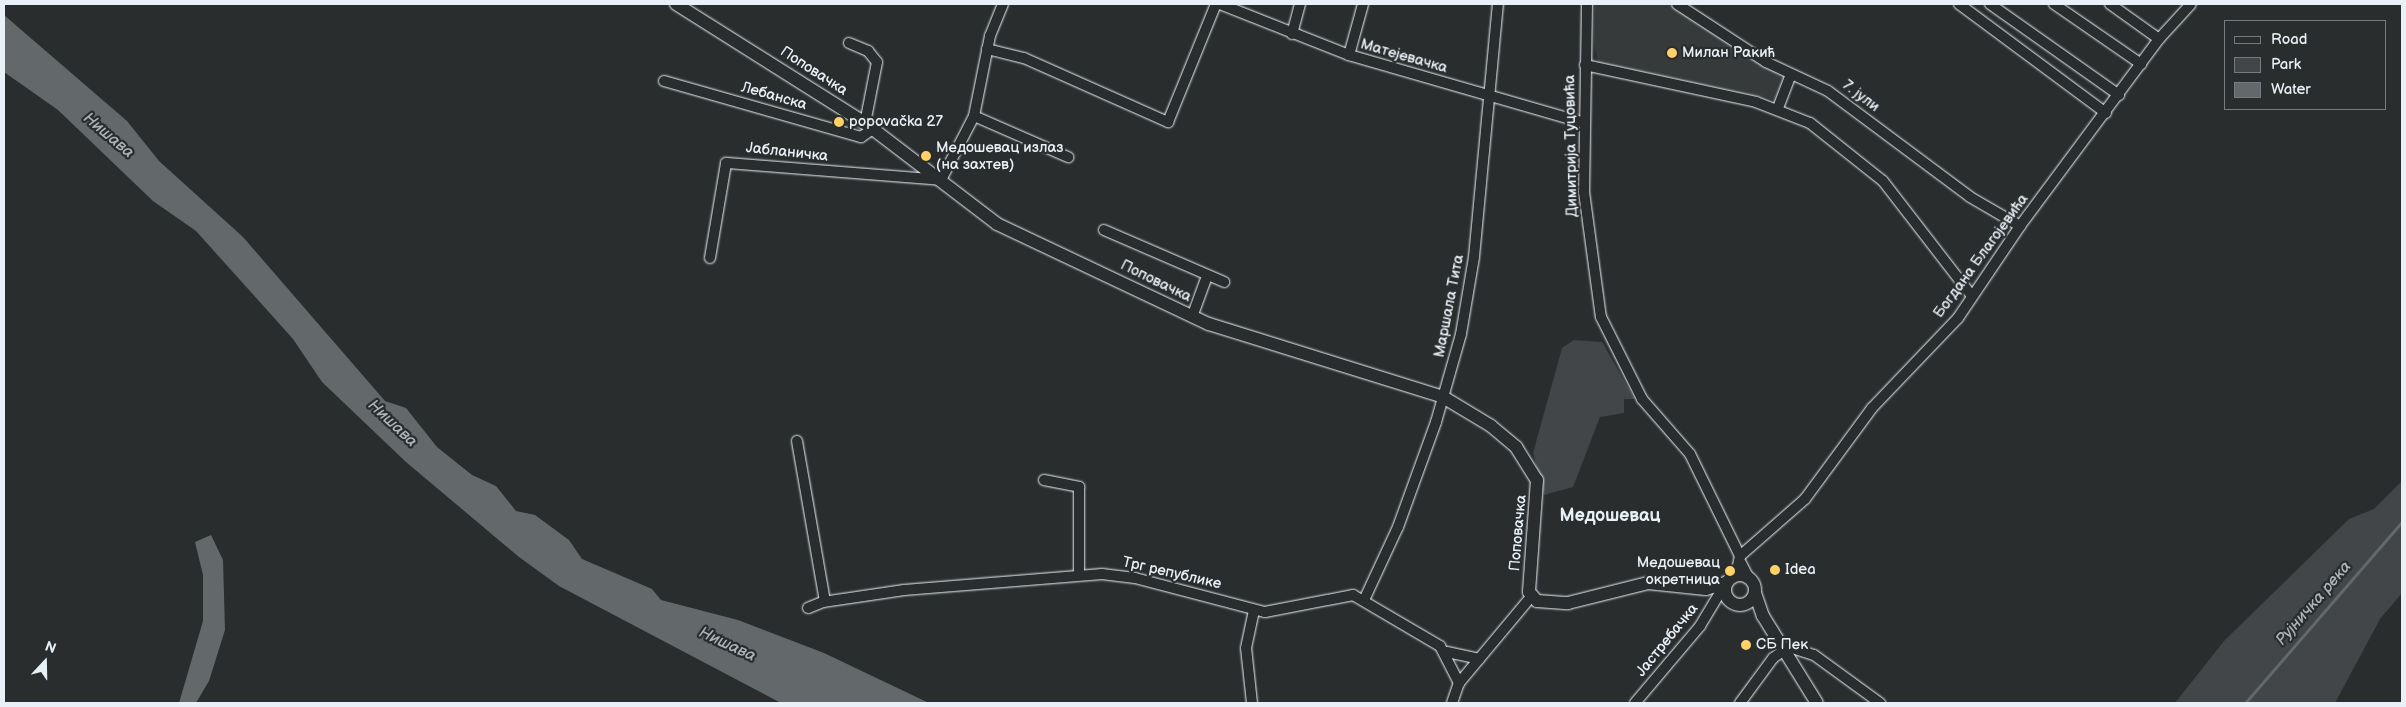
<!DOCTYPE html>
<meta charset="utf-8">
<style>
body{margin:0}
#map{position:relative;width:2406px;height:707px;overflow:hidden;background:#2a2d2e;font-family:"Balsamiq Sans",sans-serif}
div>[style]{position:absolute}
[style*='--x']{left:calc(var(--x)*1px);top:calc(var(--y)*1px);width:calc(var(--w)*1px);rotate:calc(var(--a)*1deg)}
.built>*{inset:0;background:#363a3b}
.green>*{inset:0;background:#424648}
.water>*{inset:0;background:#63686b}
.stream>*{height:3px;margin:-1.5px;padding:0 1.5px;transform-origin:1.5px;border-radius:1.5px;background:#63686b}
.roads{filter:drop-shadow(0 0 1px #e8f1f8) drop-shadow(0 0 1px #e8f1f8)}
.minor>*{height:10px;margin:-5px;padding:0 5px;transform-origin:5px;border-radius:5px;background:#2a2d2e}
.tertiary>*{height:12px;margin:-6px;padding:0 6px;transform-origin:6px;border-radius:6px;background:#2a2d2e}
.tertiary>.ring{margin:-6px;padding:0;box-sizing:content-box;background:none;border:12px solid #2a2d2e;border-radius:50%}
.dots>*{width:14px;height:14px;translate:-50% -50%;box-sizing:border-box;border:2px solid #2a2d2e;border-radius:50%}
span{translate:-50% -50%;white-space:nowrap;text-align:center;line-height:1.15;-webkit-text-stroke:4.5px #2a2d2e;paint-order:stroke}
.poi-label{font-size:15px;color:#e8f1f8}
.left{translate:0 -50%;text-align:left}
.right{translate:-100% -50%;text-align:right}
.street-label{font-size:15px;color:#e8f1f8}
.water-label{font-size:16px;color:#acb3b9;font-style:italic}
.quarter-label{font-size:18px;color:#e8f1f8;font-weight:700}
.frame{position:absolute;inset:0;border:5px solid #e8f1f8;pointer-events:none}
.legend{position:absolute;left:2224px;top:20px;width:162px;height:90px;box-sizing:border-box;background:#2a2d2e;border:1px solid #767b7f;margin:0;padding:6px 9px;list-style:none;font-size:15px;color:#e8f1f8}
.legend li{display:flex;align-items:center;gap:10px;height:25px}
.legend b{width:25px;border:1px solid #767b7f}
.north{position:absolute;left:20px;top:637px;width:50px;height:50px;-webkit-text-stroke:4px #2a2d2e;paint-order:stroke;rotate:21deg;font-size:14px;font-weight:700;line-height:20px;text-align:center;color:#e8f1f8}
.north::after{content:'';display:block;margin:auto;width:18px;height:22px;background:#e8f1f8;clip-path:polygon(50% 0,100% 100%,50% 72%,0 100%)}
</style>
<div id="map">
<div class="built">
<i style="clip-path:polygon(1594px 4px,1669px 4px,1785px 77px,1776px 100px,1598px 62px,1594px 45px)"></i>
</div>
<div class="green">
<i style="clip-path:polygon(1574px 340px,1602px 342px,1635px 399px,1624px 399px,1624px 413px,1600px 417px,1573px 487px,1544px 495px,1533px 453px,1562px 348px)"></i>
<i style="clip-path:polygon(2402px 481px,2402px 593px,2380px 619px,2335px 703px,2175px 703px,2224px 641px,2349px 519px,2374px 509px)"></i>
</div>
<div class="water">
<i style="clip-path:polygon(4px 15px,127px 121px,159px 161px,243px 237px,385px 401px,406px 408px,437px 447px,472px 475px,496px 486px,516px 511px,535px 515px,569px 540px,582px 559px,652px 589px,661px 600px,738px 620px,824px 653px,929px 703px,781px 703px,559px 586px,519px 557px,406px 462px,322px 382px,293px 339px,196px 231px,153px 201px,58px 110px,4px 72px)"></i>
<i style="clip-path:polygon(211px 535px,223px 560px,225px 630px,209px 681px,196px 703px,179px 703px,203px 621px,203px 575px,195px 542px)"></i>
</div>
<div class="stream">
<i style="--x:2245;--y:703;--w:240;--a:-49.1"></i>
</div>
<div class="roads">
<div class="minor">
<i style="--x:1220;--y:4;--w:139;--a:21.6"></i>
<i style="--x:1349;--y:55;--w:245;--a:16.1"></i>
<i style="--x:1587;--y:4;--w:188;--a:90.9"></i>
<i style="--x:1584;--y:192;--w:126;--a:82.3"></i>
<i style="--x:1601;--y:317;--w:92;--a:63.4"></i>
<i style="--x:1642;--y:399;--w:73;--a:48.9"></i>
<i style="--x:1690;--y:454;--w:114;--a:63.9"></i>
<i style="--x:1740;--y:556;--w:19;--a:102"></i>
<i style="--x:1677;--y:4;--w:106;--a:33.1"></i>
<i style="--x:1766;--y:62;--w:68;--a:25.1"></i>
<i style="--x:1828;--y:91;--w:177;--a:36.7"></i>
<i style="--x:1970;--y:197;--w:58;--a:30.1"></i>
<i style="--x:1959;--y:4;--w:183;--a:36.6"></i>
<i style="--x:1990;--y:4;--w:158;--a:35.2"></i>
<i style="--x:2054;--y:4;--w:106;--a:34.6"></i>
<i style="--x:2110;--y:4;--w:60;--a:35.5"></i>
<i style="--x:1292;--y:34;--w:31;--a:-75"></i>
<i style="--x:849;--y:43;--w:21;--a:23"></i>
<i style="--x:868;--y:51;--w:14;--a:51"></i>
<i style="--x:877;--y:62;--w:62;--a:101.1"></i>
<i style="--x:987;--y:49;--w:38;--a:14"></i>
<i style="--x:1024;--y:58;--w:158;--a:24"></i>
<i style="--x:1168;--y:122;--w:127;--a:-67.9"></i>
<i style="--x:1349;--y:55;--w:53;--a:-74.6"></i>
<i style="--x:1585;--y:65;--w:175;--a:12.2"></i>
<i style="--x:1756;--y:102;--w:58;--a:21.3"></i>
<i style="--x:1810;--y:123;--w:93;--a:38.5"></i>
<i style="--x:1883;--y:181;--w:145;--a:52.3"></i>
<i style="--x:664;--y:81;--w:205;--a:15.9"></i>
<i style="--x:861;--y:137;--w:14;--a:-34"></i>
<i style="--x:1778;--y:108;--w:36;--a:-69"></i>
<i style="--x:974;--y:116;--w:103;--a:23.6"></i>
<i style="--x:1104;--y:230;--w:131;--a:23.4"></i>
<i style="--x:710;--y:258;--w:96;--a:-80.4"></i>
<i style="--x:726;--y:163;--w:216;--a:4.5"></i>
<i style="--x:941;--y:180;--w:72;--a:-62.7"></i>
<i style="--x:974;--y:116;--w:82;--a:-78.7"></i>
<i style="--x:990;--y:36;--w:35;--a:-68"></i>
<i style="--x:1192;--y:317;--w:44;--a:-69.9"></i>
<i style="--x:797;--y:441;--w:162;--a:80.1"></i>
<i style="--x:1044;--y:480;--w:36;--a:11"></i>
<i style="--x:1079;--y:487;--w:88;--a:90"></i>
<i style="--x:1740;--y:556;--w:86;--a:-41.2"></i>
<i style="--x:1805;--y:499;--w:113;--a:-53.6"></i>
<i style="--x:1872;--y:408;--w:124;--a:-46.3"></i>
<i style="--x:1958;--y:318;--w:111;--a:-56"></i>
<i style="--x:2020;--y:226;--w:233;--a:-53.4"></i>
<i style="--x:2159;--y:39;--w:47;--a:-47.6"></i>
<i style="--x:1741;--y:563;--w:16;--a:63"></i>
<i style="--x:1365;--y:598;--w:78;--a:-65.1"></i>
<i style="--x:1398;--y:527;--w:112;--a:-70.1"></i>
<i style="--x:1436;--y:422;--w:91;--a:-74.1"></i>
<i style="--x:1461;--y:334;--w:78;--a:-80.4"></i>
<i style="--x:1474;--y:257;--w:254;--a:-84.6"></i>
<i style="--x:808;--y:608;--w:16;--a:-22"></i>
<i style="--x:823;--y:602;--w:82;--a:-8.4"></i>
<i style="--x:904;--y:590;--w:199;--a:-4.6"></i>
<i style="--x:1102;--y:574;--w:33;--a:7"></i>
<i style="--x:1135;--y:578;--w:134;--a:14.7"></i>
<i style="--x:1265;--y:612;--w:90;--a:-10.9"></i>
<i style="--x:1353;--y:595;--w:101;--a:30.4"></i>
<i style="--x:1440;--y:646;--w:42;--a:62.8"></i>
<i style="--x:1447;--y:652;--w:33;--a:12"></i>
<i style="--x:1252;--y:703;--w:55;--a:-96.2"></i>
<i style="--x:1246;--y:648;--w:39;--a:-78"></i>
<i style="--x:1452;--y:703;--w:21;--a:-71"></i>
<i style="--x:1459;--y:683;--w:112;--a:-50.1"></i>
<i style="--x:1635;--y:703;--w:101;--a:-49.8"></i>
<i style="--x:1700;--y:626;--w:37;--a:-59"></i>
<i style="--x:1740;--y:703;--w:56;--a:-53.7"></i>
<i style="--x:1773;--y:658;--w:19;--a:-35"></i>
<i style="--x:1789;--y:647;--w:26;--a:18"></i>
<i style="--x:1814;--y:655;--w:82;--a:36"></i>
</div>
<div class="tertiary">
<i style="--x:676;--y:4;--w:223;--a:32.2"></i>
<i style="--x:865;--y:123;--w:166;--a:37.4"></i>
<i style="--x:997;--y:224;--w:234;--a:25.3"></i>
<i style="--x:1209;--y:324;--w:245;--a:17.3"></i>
<i style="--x:1443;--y:397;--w:56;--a:31.1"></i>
<i style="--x:1491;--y:426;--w:33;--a:40"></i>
<i style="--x:1516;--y:447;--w:39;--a:58"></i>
<i style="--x:1537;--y:480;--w:112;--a:94.1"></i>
<i style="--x:1529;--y:592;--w:12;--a:48"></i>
<i style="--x:1537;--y:601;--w:31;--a:4"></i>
<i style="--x:1568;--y:603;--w:82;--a:-14"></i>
<i style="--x:1648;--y:583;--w:58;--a:5.9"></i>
<i style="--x:1706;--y:589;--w:21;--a:-17"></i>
<i class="ring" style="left:1725px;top:575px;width:18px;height:18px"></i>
<i style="--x:1755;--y:593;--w:24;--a:71"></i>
<i style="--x:1763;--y:616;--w:102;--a:58.2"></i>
</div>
</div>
<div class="dots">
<i style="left:1672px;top:53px;background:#ffd166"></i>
<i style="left:839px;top:122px;background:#ffd166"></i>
<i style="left:926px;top:156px;background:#ffd166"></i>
<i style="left:1775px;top:570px;background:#ffd166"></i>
<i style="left:1730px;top:571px;background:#ffd166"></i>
<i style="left:1746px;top:645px;background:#ffd166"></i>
</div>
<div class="poi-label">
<span class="left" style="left:1682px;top:53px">Милан Ракић</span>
<span class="left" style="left:849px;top:122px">popovačka 27</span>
<span class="left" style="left:936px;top:156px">Медошевац излаз<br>(на захтев)</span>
<span class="right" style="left:1720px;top:571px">Медошевац<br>окретница</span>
<span class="left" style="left:1785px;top:570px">Idea</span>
<span class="left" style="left:1756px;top:645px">СБ Пек</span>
</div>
<div class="street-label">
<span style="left:1404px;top:56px;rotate:16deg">Матејевачка</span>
<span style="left:814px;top:71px;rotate:33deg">Поповачка</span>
<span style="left:774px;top:96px;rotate:16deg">Лебанска</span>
<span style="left:1861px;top:96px;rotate:37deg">7. јули</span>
<span style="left:1571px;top:146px;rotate:-91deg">Димитрија Туцовића</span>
<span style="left:787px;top:152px;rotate:6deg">Јабланичка</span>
<span style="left:1981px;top:256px;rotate:-54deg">Богдана Благојевића</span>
<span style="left:1156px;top:281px;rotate:26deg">Поповачка</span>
<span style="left:1449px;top:306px;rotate:-79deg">Маршала Тита</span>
<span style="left:1518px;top:533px;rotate:-85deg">Поповачка</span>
<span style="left:1172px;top:573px;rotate:13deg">Трг републике</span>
<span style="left:1667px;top:640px;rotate:-51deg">Јастребачка</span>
</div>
<div class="water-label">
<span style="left:108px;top:136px;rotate:40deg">Нишава</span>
<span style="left:392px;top:424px;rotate:43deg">Нишава</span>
<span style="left:2314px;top:604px;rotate:-49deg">Рујничка река</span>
<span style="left:727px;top:645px;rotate:25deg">Нишава</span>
</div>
<div class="quarter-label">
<span style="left:1610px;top:516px">Медошевац</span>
</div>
<div class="frame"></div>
<ul class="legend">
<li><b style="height:6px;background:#2a2d2e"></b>Road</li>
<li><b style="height:14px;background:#424648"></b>Park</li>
<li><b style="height:14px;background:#63686b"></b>Water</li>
</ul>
<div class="north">N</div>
</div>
